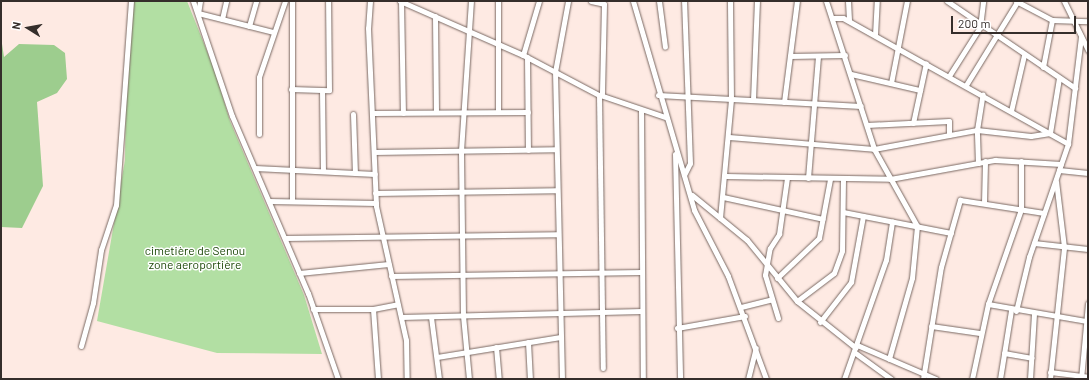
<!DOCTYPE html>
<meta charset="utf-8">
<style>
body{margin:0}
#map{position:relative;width:1089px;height:380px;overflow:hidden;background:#feeae3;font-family:Barlow,sans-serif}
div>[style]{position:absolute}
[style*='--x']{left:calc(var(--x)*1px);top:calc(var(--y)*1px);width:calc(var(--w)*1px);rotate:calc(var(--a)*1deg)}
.green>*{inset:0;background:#b2dfa3}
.forest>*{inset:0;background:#9dcd8e}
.roads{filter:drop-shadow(0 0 1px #7a6963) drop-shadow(0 0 1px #7a6963)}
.street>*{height:5px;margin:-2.5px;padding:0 2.5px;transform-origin:2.5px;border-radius:2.5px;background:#fff}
span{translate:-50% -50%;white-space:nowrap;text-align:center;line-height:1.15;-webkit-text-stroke:3px #fff;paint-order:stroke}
.park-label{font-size:12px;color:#194604}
.frame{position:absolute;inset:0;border:2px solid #352e2b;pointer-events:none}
.north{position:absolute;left:8px;top:8px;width:40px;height:40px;-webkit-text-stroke:3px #fff;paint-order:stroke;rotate:281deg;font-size:11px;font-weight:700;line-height:16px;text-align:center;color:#352e2b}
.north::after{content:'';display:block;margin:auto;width:14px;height:18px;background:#352e2b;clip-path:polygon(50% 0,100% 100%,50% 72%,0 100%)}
.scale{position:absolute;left:951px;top:16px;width:125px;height:18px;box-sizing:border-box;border:2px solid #352e2b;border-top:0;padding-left:5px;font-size:12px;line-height:14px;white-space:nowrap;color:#352e2b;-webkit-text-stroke:3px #fff;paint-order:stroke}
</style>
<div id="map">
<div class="green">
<i style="clip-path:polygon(134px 1px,187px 1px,215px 71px,230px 121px,304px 295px,322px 354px,217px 353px,97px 321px,125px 160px,126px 73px)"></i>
</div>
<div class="forest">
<i style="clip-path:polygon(1px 37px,4px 57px,19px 44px,54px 45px,65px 53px,67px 79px,57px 93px,37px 102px,43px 186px,22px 228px,1px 227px)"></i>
</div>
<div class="roads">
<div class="street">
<i style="--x:193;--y:1;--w:121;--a:71.3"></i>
<i style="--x:232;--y:116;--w:193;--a:66.8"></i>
<i style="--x:308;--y:293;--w:91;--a:70.8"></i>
<i style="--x:200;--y:1;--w:12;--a:99"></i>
<i style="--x:198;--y:13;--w:77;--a:14.2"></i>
<i style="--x:292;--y:1;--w:200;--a:90"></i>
<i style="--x:370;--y:1;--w:27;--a:94"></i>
<i style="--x:368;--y:28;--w:178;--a:87.4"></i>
<i style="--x:376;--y:206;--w:137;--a:77.4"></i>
<i style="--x:406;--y:340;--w:39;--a:89"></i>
<i style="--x:400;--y:1;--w:134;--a:23.7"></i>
<i style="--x:523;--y:55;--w:56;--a:-73.5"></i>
<i style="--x:401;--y:1;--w:112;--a:89"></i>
<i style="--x:591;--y:1;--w:13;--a:13"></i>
<i style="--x:604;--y:4;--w:91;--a:91.3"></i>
<i style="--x:633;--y:1;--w:218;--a:73.7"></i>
<i style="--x:694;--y:210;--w:74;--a:62.7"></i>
<i style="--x:728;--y:276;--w:110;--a:69.7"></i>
<i style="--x:659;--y:1;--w:46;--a:82.6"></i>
<i style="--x:826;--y:1;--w:156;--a:72"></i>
<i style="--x:874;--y:149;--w:88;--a:60.8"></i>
<i style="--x:917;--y:226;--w:52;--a:95.5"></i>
<i style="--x:912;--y:278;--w:84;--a:105.9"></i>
<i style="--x:848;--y:1;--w:20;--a:87"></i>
<i style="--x:947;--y:1;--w:155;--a:34.2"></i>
<i style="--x:1016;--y:1;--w:41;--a:27.8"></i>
<i style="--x:1052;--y:20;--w:36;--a:2"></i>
<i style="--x:1064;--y:1;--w:55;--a:63.9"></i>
<i style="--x:435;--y:16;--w:96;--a:89.4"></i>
<i style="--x:832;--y:18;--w:11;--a:0"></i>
<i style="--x:843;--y:18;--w:258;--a:29.2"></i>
<i style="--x:222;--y:19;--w:18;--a:-77"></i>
<i style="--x:249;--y:26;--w:26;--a:-74"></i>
<i style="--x:875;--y:35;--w:34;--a:-87"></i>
<i style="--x:523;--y:55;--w:86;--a:27.8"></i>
<i style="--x:599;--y:95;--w:273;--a:89.2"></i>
<i style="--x:790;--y:56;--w:55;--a:-1"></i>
<i style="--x:527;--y:57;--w:93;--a:89.4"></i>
<i style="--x:1043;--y:67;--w:48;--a:-79.2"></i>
<i style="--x:851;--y:74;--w:71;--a:13.1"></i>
<i style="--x:949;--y:76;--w:58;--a:-57.7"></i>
<i style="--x:980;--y:27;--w:26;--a:-83"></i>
<i style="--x:891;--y:83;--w:84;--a:-79"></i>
<i style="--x:966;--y:85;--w:97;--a:-58.4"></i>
<i style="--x:291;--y:89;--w:38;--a:2"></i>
<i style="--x:329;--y:90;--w:89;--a:-90.6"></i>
<i style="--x:322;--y:90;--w:81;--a:89.3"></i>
<i style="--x:600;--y:95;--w:69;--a:18.7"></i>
<i style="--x:658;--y:95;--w:203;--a:3.1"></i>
<i style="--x:753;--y:100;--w:99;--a:-87.7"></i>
<i style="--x:784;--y:102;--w:102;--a:-82.7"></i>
<i style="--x:641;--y:111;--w:268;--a:89.6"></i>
<i style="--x:1011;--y:111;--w:57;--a:-76.9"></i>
<i style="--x:498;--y:112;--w:111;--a:-90"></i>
<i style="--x:372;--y:113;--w:156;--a:-0.4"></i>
<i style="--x:353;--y:114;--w:59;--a:88.1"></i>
<i style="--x:913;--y:123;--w:61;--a:-77.8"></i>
<i style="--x:867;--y:125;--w:82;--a:-2.8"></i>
<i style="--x:949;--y:121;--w:14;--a:90"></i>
<i style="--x:259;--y:134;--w:57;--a:-90"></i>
<i style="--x:259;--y:77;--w:80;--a:-71.1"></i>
<i style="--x:729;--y:137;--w:145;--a:4.7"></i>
<i style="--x:874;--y:149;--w:105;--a:-10.5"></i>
<i style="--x:977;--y:130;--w:54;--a:6.3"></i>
<i style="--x:1031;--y:136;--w:19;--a:-9"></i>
<i style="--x:1050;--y:133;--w:56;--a:-80.7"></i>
<i style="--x:374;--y:152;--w:182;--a:-0.9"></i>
<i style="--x:675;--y:154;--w:225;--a:88.7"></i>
<i style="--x:978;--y:163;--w:33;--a:-92"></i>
<i style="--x:977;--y:130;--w:36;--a:-81"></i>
<i style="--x:255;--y:168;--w:120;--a:2.9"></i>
<i style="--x:1059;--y:170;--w:29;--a:6"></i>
<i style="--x:684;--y:175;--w:13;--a:-63"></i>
<i style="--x:690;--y:163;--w:162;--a:-92.1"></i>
<i style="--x:726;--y:176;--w:164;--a:1"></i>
<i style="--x:890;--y:179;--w:107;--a:-10.3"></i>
<i style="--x:995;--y:160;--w:66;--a:3.5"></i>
<i style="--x:808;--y:178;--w:122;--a:-85.3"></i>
<i style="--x:375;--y:193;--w:181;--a:-0.9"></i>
<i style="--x:692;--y:195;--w:71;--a:39.3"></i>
<i style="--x:747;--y:240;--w:79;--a:50.7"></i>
<i style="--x:797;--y:301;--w:75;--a:38.5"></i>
<i style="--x:723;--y:197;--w:102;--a:12.4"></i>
<i style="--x:269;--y:201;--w:107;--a:1.1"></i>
<i style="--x:984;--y:203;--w:42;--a:-88.6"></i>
<i style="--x:843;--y:212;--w:110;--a:11"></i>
<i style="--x:720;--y:218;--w:120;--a:-84.7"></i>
<i style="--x:731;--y:99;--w:98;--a:-90.6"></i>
<i style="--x:285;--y:238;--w:272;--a:-0.8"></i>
<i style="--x:1034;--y:243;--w:54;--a:6.3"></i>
<i style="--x:299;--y:273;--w:90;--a:-5.7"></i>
<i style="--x:391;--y:276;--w:250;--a:-0.9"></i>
<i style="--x:777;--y:278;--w:58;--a:-43.6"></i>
<i style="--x:819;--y:238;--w:60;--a:-79.4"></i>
<i style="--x:797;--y:301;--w:46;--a:-37.1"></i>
<i style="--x:834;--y:273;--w:23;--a:-70"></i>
<i style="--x:842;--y:251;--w:72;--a:-89.2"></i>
<i style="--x:988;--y:304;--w:99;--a:9.8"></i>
<i style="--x:741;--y:307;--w:32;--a:-14"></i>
<i style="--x:313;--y:309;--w:60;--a:0"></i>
<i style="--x:373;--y:309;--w:25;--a:-11"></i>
<i style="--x:373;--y:309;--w:70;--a:85.9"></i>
<i style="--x:1016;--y:311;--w:56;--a:-76.5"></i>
<i style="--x:1029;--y:257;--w:120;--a:-71"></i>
<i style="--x:1068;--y:144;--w:108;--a:-83.1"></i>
<i style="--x:401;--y:317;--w:241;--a:-1.4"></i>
<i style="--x:431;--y:317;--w:63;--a:82.6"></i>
<i style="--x:778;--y:318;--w:45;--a:-106.8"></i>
<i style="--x:765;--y:275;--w:27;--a:-80"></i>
<i style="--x:770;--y:248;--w:17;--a:-57"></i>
<i style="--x:779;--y:234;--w:57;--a:-81.9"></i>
<i style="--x:820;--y:322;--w:51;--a:-52.2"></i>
<i style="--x:851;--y:282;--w:67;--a:-79.7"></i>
<i style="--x:931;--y:326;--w:49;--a:8.1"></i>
<i style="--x:677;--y:328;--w:69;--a:-10"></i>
<i style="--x:528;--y:342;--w:37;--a:87"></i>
<i style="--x:857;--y:345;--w:86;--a:23.3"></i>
<i style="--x:81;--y:346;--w:45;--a:-74.4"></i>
<i style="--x:93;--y:303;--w:54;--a:-81.4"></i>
<i style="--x:101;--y:250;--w:47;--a:-71.6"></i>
<i style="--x:116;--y:205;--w:205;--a:-85.8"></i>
<i style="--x:496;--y:347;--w:32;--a:85"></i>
<i style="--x:854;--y:352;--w:46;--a:36.1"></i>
<i style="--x:1004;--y:353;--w:28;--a:10"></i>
<i style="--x:437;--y:357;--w:125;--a:-9.2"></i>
<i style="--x:1050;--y:372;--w:38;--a:7"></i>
<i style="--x:469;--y:379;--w:63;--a:-95.4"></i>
<i style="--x:463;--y:316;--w:165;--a:-90.7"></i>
<i style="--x:461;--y:151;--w:150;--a:-86.2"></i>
<i style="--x:562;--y:379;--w:307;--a:-91.3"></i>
<i style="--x:555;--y:72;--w:72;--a:-79.6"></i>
<i style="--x:748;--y:379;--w:32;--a:-76"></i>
<i style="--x:844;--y:379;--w:126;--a:-70.6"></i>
<i style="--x:886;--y:260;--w:39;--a:-81"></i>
<i style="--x:923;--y:379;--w:113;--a:-80.9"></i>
<i style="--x:941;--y:267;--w:70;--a:-74.2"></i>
<i style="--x:960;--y:200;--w:85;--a:8.8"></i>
<i style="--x:972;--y:379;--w:77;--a:-78"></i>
<i style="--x:988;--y:304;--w:101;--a:-70.8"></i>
<i style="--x:1021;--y:209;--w:48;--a:-90"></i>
<i style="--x:1000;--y:379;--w:70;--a:-80.9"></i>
<i style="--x:1030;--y:379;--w:66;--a:-86.5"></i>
<i style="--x:1050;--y:379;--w:133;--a:-83.9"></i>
<i style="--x:1064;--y:247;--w:66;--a:-96.9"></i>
<i style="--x:1081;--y:379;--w:76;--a:-84.7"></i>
</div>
</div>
<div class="park-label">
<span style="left:195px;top:258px">cimetière de Senou<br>zone aeroportière</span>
</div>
<div class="frame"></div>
<div class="north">N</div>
<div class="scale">200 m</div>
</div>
